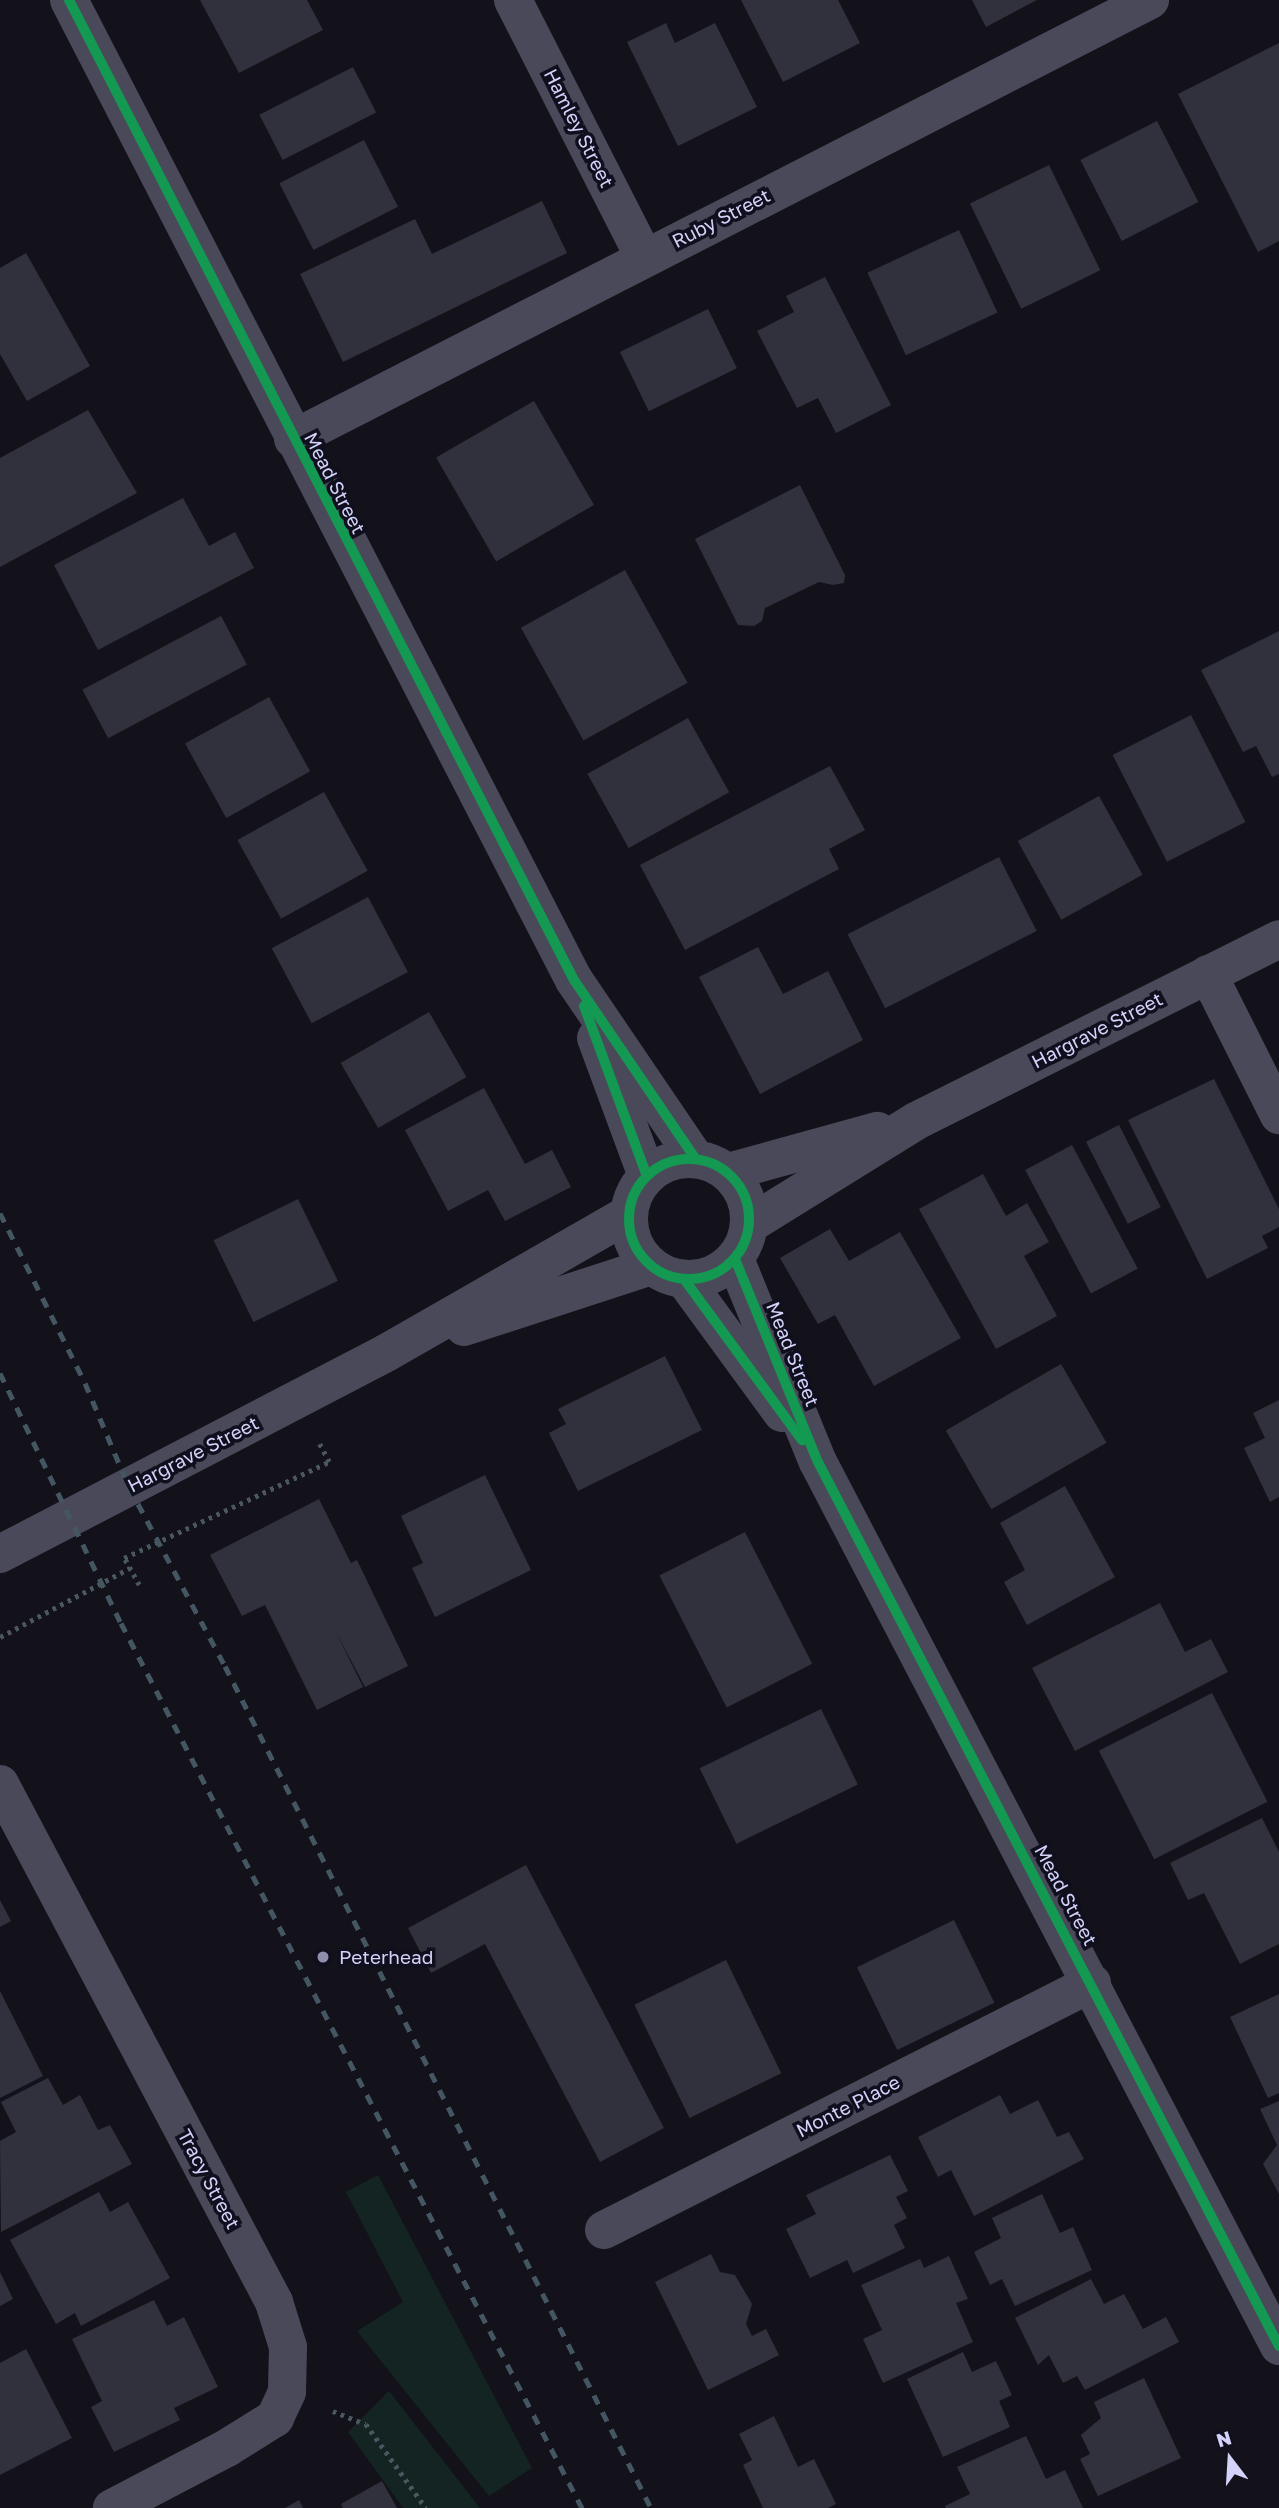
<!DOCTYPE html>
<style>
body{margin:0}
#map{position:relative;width:1279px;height:2508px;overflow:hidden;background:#13121a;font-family:"Golos Text",sans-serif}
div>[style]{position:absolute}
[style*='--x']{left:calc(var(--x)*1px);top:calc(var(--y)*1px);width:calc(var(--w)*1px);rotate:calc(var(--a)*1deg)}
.green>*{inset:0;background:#132423}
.building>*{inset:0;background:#31303d;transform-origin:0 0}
.path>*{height:4.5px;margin-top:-2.25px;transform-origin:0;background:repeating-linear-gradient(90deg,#4b5760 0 3.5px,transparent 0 8.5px)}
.street>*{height:38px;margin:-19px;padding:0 19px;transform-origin:19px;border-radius:19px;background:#49495a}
.street>.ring{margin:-19px;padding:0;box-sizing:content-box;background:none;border:38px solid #49495a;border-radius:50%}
.rail>*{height:5px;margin-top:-2.5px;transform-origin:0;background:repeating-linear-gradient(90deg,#435661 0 10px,transparent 0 19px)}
.cycleway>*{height:10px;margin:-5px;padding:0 5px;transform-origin:5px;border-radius:5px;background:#139951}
.cycleway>.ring{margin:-5px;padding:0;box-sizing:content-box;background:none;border:10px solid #139951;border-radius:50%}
.dots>*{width:19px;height:19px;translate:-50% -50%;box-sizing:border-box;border:4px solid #100f1e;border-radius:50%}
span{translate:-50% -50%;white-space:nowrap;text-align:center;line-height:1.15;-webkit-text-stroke:7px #100f1e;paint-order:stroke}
.street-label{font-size:19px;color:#d3d2f9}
.poi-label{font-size:19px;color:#d3d2f9}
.left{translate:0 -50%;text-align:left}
.north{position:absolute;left:1195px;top:2424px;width:70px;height:70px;-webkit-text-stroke:5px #100f1e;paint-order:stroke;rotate:343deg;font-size:19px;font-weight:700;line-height:28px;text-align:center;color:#d3d2f9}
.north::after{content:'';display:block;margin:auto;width:24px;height:32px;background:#d3d2f9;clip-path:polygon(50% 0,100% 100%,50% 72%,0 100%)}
</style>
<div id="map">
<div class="green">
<i style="clip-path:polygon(378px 2175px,532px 2468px,489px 2496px,357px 2331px,403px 2302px,346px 2192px)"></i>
<i style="clip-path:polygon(389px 2391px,480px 2508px,403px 2508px,348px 2432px)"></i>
</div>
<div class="building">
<i style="clip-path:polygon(200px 0,307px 0,323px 30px,239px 73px)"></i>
<i style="clip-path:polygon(741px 0,838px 0,860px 43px,783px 82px)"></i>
<i style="clip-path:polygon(972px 0,1037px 0,986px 27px)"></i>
<i style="clip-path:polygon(666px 23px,675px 43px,715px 23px,757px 107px,678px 146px,627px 42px)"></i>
<i style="clip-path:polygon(1279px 43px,1279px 241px,1258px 252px,1178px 94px)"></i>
<i style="left:353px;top:67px;width:51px;height:105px;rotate:63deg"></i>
<i style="left:1157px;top:121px;width:91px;height:86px;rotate:63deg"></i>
<i style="left:364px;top:140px;width:75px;height:95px;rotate:63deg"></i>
<i style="left:1049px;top:165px;width:117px;height:88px;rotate:64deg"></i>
<i style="clip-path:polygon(542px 201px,567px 253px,343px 362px,300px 274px,415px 219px,432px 254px)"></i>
<i style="left:959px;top:230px;width:91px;height:101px;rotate:65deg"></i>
<i style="clip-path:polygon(26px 253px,90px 366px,27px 401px,0 354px,0 268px)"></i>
<i style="clip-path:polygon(825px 277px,891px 405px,836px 433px,818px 398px,797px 408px,757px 331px,794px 312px,786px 296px)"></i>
<i style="left:708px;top:309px;width:66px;height:98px;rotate:64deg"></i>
<i style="left:534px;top:401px;width:120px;height:113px;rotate:60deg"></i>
<i style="clip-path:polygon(88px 410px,137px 493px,0 567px,0 458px)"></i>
<i style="clip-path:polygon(800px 485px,845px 575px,844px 583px,833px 585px,819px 582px,765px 608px,762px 621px,754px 626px,738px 625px,695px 539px)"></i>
<i style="clip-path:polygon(183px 498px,209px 546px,235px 532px,254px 568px,98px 650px,54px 565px)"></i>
<i style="left:625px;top:570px;width:129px;height:119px;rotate:61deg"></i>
<i style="left:221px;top:616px;width:55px;height:157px;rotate:62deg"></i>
<i style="clip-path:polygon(1279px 631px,1279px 774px,1272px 777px,1256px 746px,1243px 752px,1201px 670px)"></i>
<i style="left:269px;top:697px;width:85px;height:96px;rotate:61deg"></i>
<i style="left:1191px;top:715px;width:120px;height:88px;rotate:63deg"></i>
<i style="left:688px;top:718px;width:85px;height:115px;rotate:61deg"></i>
<i style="clip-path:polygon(830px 766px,865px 830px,829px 849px,839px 869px,685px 950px,640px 865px)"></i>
<i style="left:324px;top:792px;width:90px;height:99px;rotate:61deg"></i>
<i style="left:1099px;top:796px;width:90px;height:93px;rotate:61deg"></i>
<i style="left:999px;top:857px;width:83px;height:170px;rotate:63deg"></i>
<i style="left:368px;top:897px;width:85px;height:109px;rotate:62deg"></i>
<i style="clip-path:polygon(758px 947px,783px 994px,828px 971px,863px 1040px,760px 1094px,699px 977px)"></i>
<i style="left:429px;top:1012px;width:75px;height:102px;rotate:60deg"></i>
<i style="clip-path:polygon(1214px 1079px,1279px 1209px,1279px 1227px,1262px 1236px,1268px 1248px,1207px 1279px,1128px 1120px)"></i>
<i style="clip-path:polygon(484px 1088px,525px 1164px,552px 1150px,571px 1187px,505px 1221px,488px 1190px,448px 1211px,405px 1130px)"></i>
<i style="left:1119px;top:1125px;width:92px;height:37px;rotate:63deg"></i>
<i style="left:1072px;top:1145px;width:140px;height:53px;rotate:62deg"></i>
<i style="clip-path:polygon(983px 1174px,1006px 1216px,1027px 1203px,1049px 1242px,1024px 1256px,1057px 1316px,996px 1349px,919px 1209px)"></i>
<i style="left:298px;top:1199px;width:91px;height:94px;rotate:64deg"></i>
<i style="clip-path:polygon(830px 1229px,849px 1261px,900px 1232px,961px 1338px,874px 1386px,835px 1315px,818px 1324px,780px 1258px)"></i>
<i style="clip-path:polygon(665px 1356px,702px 1430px,578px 1491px,549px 1433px,566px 1424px,558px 1409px)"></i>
<i style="left:1061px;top:1364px;width:91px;height:133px;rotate:60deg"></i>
<i style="clip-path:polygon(1279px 1400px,1279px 1497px,1270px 1502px,1244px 1448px,1265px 1438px,1253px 1413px)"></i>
<i style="clip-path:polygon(485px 1475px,531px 1570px,435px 1617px,412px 1568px,423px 1563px,401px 1516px)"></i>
<i style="clip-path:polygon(1065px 1486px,1115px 1577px,1027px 1625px,1004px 1582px,1025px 1570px,1000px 1523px)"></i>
<i style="clip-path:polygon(319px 1499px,351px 1563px,357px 1560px,408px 1666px,365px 1687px,336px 1632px,363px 1687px,317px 1710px,265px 1605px,242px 1616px,210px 1555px)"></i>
<i style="left:745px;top:1532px;width:148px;height:96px;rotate:63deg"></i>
<i style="clip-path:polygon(1160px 1603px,1185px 1652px,1211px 1639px,1228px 1672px,1075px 1751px,1032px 1668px)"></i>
<i style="left:1212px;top:1693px;width:122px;height:127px;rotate:63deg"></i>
<i style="left:821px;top:1709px;width:84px;height:135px;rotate:64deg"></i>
<i style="clip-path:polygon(1262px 1818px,1279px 1852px,1279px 1944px,1240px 1964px,1204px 1893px,1188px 1900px,1170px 1863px)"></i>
<i style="clip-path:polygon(526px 1865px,664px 2128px,600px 2162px,485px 1944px,431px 1973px,408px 1928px)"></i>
<i style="clip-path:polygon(0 1900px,11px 1921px,0 1927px)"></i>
<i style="left:954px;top:1920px;width:92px;height:108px;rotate:64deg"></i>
<i style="left:726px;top:1960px;width:126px;height:102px;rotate:64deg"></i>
<i style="clip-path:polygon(0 1991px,43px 2076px,0 2098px)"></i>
<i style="clip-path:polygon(1279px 1994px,1279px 2093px,1268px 2098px,1230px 2017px)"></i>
<i style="clip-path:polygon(48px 2078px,63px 2105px,80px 2095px,98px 2130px,110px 2125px,132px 2164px,1px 2232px,0 2141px,16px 2132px,1px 2102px)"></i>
<i style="clip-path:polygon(1000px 2095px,1010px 2114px,1038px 2100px,1057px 2137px,1069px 2132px,1084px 2159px,974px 2216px,951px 2170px,938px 2177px,918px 2137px)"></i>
<i style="clip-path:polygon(1279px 2101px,1279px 2194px,1263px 2164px,1277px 2145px,1260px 2109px)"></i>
<i style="clip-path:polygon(890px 2155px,908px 2191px,896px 2197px,907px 2218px,894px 2225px,905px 2248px,853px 2273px,847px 2260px,810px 2278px,786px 2229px,816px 2214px,806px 2195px)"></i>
<i style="clip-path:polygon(99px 2192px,110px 2212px,128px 2202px,170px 2278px,81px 2326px,75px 2313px,56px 2324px,10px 2240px)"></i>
<i style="clip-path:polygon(1042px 2194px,1060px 2233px,1073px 2227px,1092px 2270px,1015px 2306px,1002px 2279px,990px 2285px,974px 2252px,1001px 2238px,992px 2218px)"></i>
<i style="clip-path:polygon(711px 2254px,720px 2272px,735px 2275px,752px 2304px,746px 2324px,752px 2336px,766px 2329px,779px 2355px,708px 2390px,655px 2282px)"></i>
<i style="clip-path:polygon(949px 2256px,968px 2299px,956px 2303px,973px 2342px,883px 2383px,863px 2339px,882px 2330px,861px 2285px,920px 2259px,924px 2268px)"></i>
<i style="clip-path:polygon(0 2272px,13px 2299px,0 2306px)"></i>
<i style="clip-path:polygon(1091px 2279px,1104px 2304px,1124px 2294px,1143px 2329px,1166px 2317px,1179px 2342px,1085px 2390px,1077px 2376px,1063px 2383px,1049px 2355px,1038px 2365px,1015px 2318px)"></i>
<i style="clip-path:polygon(154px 2300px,167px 2326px,184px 2317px,218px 2387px,174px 2408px,180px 2420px,114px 2452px,91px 2407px,102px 2401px,72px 2339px)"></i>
<i style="clip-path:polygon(26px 2349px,72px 2438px,0 2475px,0 2363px)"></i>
<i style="clip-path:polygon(963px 2352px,972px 2372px,996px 2361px,1012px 2395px,999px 2401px,1010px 2427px,943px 2457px,907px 2379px)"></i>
<i style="clip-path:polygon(1144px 2378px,1181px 2458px,1098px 2496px,1080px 2459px,1090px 2454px,1081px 2435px,1101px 2418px,1094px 2402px)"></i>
<i style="clip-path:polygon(774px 2416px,798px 2467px,814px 2459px,836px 2504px,828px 2508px,763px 2508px,743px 2465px,752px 2460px,739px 2434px)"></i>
<i style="clip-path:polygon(1026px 2436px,1046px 2479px,1065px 2470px,1083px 2508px,946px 2508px,945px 2506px,970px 2494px,957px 2467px)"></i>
<i style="clip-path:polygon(382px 2481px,397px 2508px,343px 2508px,341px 2504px)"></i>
<i style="clip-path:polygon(299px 2500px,303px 2508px,285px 2508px)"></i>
</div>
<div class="path">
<i style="--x:139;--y:1585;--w:31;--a:-119"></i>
<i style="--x:124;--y:1558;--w:226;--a:-25.1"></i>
<i style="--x:329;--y:1462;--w:21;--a:-118"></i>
<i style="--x:0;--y:1637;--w:147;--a:-28"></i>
<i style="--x:333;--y:2411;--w:35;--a:22"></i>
<i style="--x:366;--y:2424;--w:103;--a:54.5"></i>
</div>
<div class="street">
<i style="--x:69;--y:0;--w:1102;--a:62.74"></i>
<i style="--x:574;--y:980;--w:215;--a:55.8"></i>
<i style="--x:513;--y:0;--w:288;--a:63"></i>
<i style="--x:293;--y:439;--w:963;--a:-27.12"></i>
<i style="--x:1208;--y:974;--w:158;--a:63.3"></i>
<i style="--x:596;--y:1038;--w:147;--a:69.7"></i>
<i class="ring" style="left:629px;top:1159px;width:82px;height:82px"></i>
<i style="--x:728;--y:1172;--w:155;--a:-15.4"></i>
<i style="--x:750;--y:1224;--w:195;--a:-31.8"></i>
<i style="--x:916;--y:1121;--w:406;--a:-26.6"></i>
<i style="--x:735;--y:1259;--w:219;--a:67.8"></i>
<i style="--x:818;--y:1462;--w:997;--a:62.46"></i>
<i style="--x:684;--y:1279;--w:166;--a:53.8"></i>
<i style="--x:464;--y:1327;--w:194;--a:-18"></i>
<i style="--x:0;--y:1554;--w:435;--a:-27.5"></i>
<i style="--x:386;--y:1353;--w:280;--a:-29.8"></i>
<i style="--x:0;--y:1784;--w:586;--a:62.12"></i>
<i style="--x:274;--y:2302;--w:47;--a:72.7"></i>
<i style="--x:288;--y:2347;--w:45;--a:91.3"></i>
<i style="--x:287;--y:2392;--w:29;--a:115"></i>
<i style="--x:275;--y:2418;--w:57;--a:148"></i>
<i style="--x:227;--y:2448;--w:130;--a:152.4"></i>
<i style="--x:604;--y:2230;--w:547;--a:-26.85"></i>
</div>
<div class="rail">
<i style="--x:0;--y:1213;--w:190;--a:63.4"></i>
<i style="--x:85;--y:1383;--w:113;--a:67.1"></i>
<i style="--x:129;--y:1487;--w:203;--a:61.8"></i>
<i style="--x:225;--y:1666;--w:944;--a:63.16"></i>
<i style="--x:0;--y:1373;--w:278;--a:64.2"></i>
<i style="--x:121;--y:1623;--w:998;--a:62.48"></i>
</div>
<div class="cycleway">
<i style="--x:69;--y:0;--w:1102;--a:62.74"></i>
<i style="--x:574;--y:980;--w:215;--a:55.8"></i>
<i style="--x:584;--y:1006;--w:181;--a:69.7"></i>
<i class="ring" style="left:629px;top:1159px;width:110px;height:110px"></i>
<i style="--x:735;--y:1259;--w:219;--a:67.8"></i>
<i style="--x:818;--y:1462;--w:997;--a:62.46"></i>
<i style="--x:684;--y:1279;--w:200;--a:53.8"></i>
</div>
<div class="dots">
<i style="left:323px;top:1957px;background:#908fab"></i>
</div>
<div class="street-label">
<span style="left:579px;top:128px;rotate:63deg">Hamley Street</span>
<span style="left:721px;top:218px;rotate:-27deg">Ruby Street</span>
<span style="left:335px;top:483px;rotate:63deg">Mead Street</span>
<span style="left:1097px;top:1030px;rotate:-27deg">Hargrave Street</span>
<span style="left:793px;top:1354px;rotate:68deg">Mead Street</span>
<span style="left:193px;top:1454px;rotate:-27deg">Hargrave Street</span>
<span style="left:1066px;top:1895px;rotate:62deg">Mead Street</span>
<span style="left:848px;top:2106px;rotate:-27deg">Monte Place</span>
<span style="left:209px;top:2179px;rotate:62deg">Tracy Street</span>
</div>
<div class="poi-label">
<span class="left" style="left:339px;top:1957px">Peterhead</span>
</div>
<div class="north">N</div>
</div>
